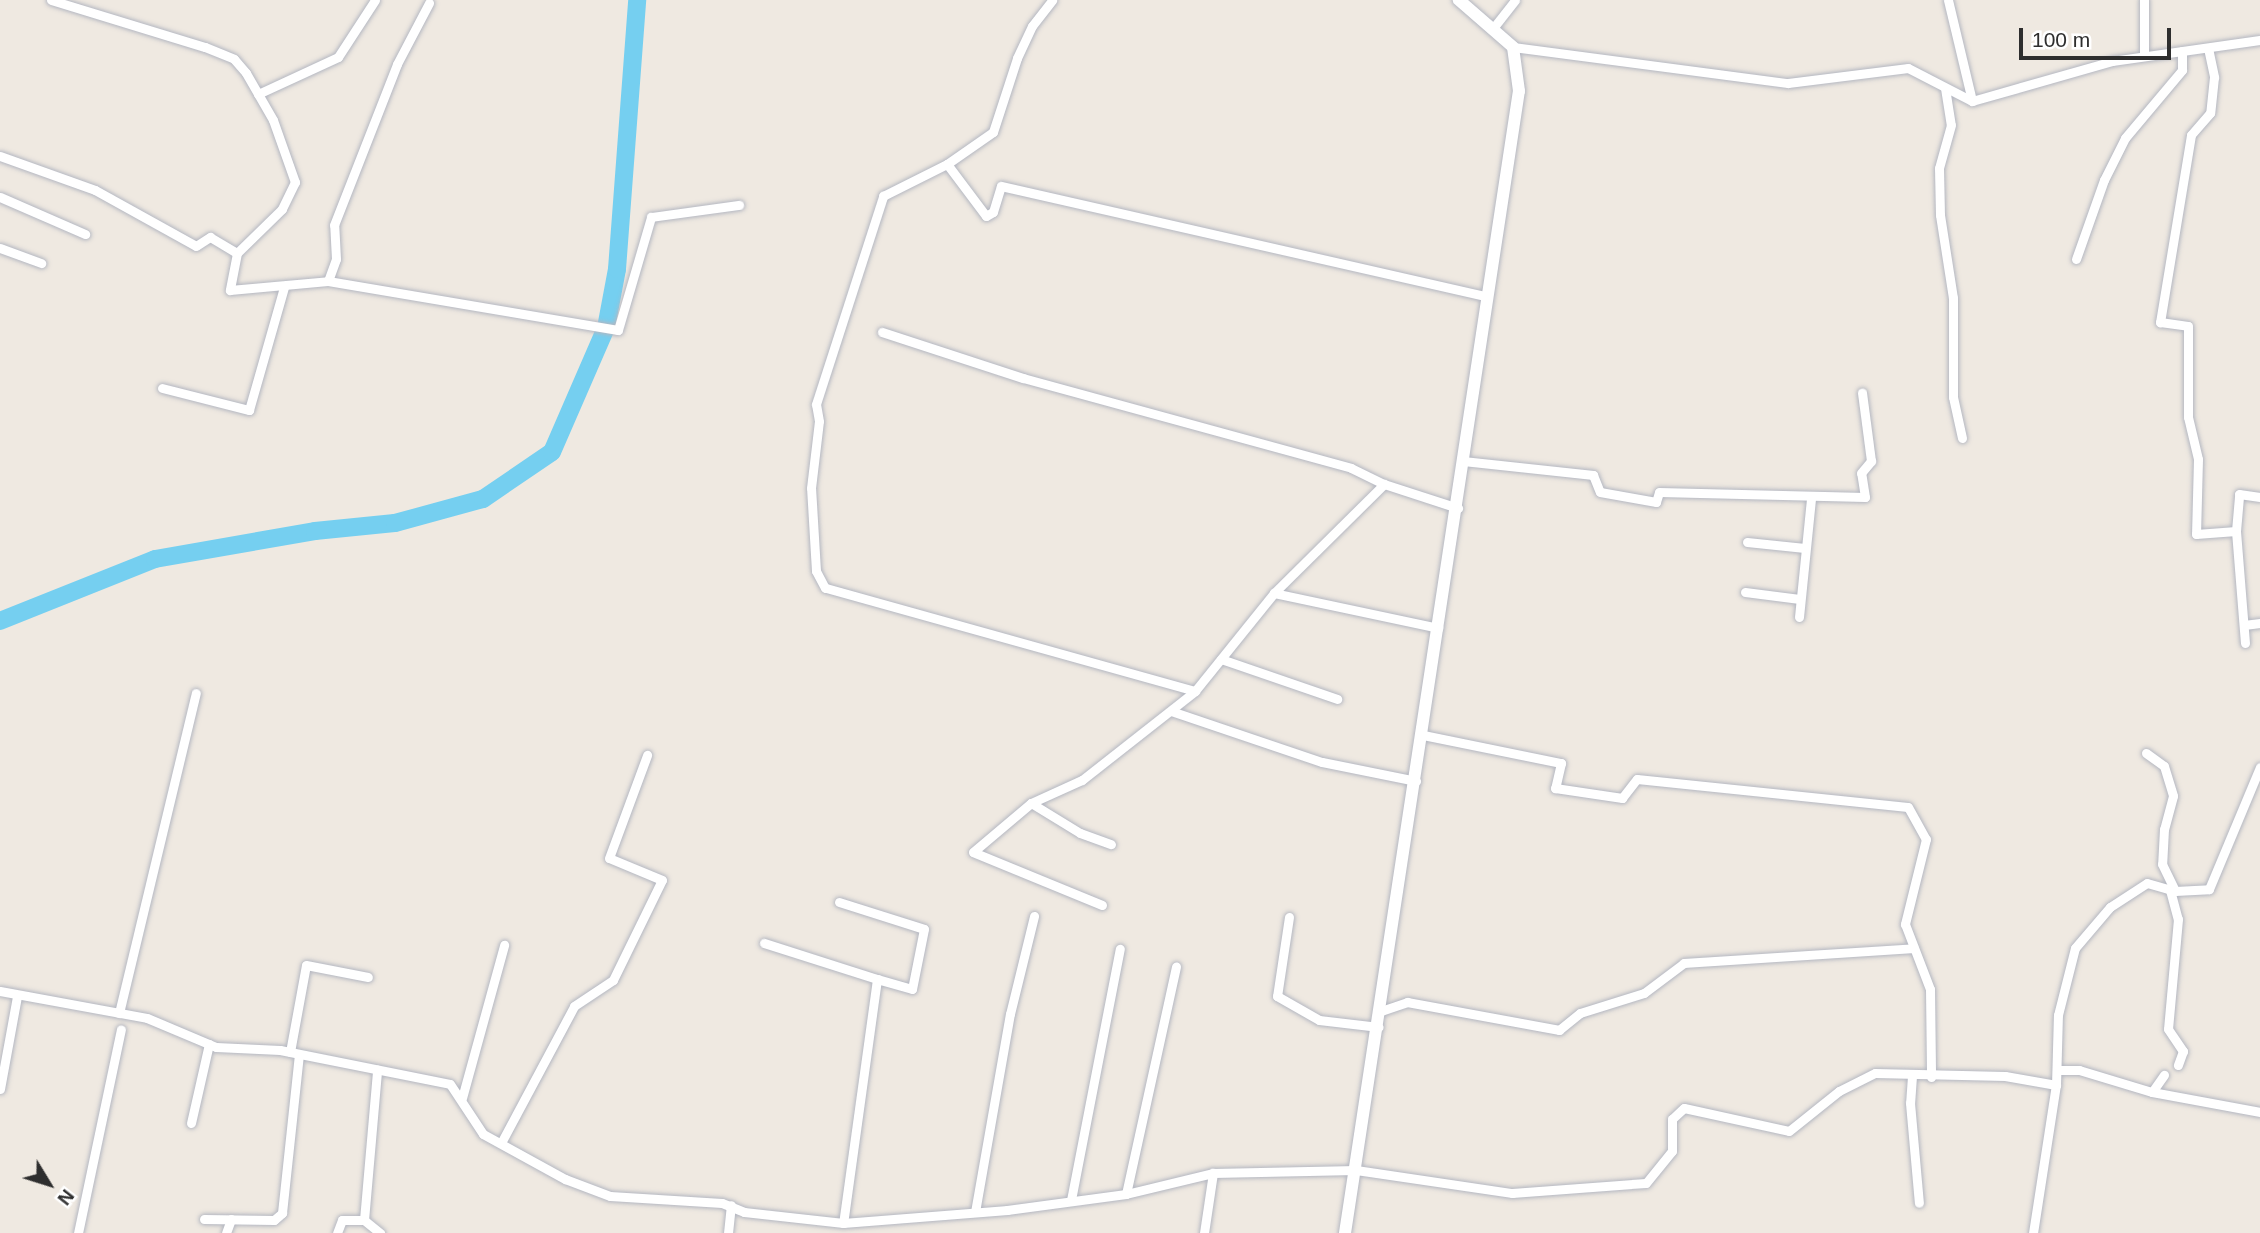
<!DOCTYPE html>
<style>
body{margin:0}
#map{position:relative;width:2260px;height:1233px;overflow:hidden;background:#efe9e1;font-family:Helvetica,sans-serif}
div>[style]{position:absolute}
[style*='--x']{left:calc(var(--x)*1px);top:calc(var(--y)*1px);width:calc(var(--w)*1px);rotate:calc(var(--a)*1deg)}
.river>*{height:18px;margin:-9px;padding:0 9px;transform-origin:9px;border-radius:9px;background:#75cff0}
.roads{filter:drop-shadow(0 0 2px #b4b7c1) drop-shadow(0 0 2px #b4b7c1)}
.street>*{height:9px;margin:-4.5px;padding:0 4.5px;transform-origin:4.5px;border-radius:4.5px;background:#fff}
.secondary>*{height:12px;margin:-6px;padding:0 6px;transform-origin:6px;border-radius:6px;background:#fff}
span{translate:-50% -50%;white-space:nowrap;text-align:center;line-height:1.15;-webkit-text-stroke:5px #fff;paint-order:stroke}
.north{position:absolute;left:14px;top:1149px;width:70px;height:70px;-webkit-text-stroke:5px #fff;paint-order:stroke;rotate:128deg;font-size:19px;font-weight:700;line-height:28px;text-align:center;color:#2e2e2e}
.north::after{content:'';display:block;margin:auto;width:24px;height:32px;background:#2e2e2e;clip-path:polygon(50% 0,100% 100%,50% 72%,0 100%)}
.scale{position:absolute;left:2019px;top:28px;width:152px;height:32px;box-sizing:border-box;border:4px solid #2e2e2e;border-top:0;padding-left:9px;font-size:21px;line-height:24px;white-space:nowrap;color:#2e2e2e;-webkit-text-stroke:5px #fff;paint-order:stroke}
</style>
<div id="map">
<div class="river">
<i style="--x:0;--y:621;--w:167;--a:-21.8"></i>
<i style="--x:155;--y:559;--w:162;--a:-9.9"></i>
<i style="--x:315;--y:531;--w:80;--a:-5.7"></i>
<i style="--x:395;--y:523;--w:91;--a:-15.3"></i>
<i style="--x:483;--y:499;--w:83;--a:-34.3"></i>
<i style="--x:552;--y:452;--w:135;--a:-66.5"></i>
<i style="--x:606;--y:328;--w:60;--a:-79.4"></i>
<i style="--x:617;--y:269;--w:270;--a:-85.7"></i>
</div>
<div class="roads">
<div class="street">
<i style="--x:51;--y:0;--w:161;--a:17"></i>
<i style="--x:205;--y:47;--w:31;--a:22"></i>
<i style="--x:234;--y:59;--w:18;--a:49"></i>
<i style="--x:246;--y:73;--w:54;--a:60.1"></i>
<i style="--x:273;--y:120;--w:66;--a:70.5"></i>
<i style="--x:295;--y:182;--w:30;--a:116"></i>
<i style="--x:282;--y:209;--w:63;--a:135.6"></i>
<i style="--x:237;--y:253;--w:38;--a:101"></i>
<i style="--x:230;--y:290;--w:98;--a:-5.2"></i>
<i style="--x:328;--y:281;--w:294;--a:9.6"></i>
<i style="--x:618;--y:330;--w:118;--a:-73.7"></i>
<i style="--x:651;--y:217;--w:89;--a:-7.8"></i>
<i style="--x:1948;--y:0;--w:104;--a:76.6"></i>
<i style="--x:2144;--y:0;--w:56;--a:90"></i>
<i style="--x:1494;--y:27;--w:34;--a:-52"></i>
<i style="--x:1513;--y:47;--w:277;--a:7.5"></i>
<i style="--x:1788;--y:83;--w:121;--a:-7.1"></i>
<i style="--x:1908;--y:68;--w:72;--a:27.3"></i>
<i style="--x:1972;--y:101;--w:146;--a:-15.9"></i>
<i style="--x:2112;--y:61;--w:149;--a:-8.1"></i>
<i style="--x:2208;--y:48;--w:30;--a:78"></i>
<i style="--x:2214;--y:77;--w:36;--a:96"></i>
<i style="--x:2210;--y:113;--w:29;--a:131"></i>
<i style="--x:2191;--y:135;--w:190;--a:99.4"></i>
<i style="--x:2160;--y:322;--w:28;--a:8"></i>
<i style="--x:2188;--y:326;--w:91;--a:90"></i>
<i style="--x:2188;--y:417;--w:43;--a:76.6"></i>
<i style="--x:2198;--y:459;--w:75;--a:91.5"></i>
<i style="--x:2196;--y:534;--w:40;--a:-4.3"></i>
<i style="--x:1945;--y:88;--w:37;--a:81"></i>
<i style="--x:1951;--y:125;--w:45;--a:105.6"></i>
<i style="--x:1939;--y:168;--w:47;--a:88.8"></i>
<i style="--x:1940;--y:215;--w:84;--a:81.1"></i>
<i style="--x:1953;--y:298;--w:99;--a:90"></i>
<i style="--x:1953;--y:397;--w:42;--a:77.6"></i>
<i style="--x:258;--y:94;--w:88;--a:-24.8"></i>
<i style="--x:338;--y:57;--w:68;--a:-57"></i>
<i style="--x:0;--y:156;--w:101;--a:19.7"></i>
<i style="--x:95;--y:190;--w:115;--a:29"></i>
<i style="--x:196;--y:246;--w:17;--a:-33"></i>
<i style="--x:210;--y:237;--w:31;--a:31"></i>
<i style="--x:947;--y:164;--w:56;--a:-34.8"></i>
<i style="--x:993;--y:132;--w:78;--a:-72"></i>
<i style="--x:1017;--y:58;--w:35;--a:-65"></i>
<i style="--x:1032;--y:26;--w:33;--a:-52"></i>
<i style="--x:0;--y:197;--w:93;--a:23.5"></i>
<i style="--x:0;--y:248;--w:44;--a:20.1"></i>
<i style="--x:2076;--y:259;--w:84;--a:-70.5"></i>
<i style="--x:2104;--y:180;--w:47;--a:-63.4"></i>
<i style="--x:2125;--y:138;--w:89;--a:-50"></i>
<i style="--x:2182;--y:70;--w:19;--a:-90"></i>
<i style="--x:328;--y:281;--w:23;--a:-70"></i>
<i style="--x:336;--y:259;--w:34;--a:-93"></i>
<i style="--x:334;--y:225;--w:173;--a:-68.6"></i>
<i style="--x:397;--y:64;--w:69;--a:-62.3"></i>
<i style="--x:882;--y:332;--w:148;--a:18.1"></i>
<i style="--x:1023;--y:378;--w:340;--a:15.3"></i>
<i style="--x:1351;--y:468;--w:37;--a:26"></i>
<i style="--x:1384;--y:484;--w:78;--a:18"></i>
<i style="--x:162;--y:388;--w:90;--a:14.2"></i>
<i style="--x:249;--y:410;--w:128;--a:-74.1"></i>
<i style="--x:1463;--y:461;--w:131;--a:6.1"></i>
<i style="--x:1593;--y:475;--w:18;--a:68"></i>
<i style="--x:1600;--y:492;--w:57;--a:10.1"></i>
<i style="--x:1656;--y:502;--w:10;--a:-73"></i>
<i style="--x:1659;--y:492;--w:206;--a:1.4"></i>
<i style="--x:1865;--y:497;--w:24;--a:-99"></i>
<i style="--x:1861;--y:473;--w:16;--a:-50"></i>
<i style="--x:1871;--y:461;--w:69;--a:-97.5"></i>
<i style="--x:1747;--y:542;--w:58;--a:5.9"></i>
<i style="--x:1745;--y:592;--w:55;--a:7.3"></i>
<i style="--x:1274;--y:593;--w:168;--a:12"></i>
<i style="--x:1799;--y:617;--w:119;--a:-84.2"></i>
<i style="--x:2244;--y:625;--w:16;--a:-7"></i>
<i style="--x:2245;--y:643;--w:112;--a:-94.6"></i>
<i style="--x:2236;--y:531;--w:37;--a:-85"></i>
<i style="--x:2239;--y:494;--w:21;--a:8"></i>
<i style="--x:1221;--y:659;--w:123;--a:19"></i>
<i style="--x:1195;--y:691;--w:384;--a:-164.4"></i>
<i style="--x:825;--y:588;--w:19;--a:-118"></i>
<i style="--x:816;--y:571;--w:83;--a:-93.4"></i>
<i style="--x:811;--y:488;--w:67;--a:-83.2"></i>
<i style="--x:819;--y:421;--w:17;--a:-100"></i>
<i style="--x:816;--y:404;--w:219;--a:-72.1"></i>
<i style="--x:883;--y:196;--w:72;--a:-26.6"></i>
<i style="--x:947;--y:164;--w:65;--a:53.1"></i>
<i style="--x:986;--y:216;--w:8;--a:-30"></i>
<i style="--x:993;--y:212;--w:27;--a:-73"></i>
<i style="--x:1001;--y:186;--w:499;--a:12.8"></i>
<i style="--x:1171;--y:711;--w:159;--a:18.7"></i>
<i style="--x:1322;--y:762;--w:96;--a:11.4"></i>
<i style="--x:1423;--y:735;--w:141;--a:11.5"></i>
<i style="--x:1561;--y:763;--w:26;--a:103"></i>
<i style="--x:1555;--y:788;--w:68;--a:8.5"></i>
<i style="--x:1622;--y:798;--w:24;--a:-52"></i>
<i style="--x:1637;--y:779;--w:272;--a:5.9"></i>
<i style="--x:1908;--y:807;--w:37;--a:61"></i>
<i style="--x:1926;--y:839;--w:88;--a:103.9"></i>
<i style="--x:1905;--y:924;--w:70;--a:69"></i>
<i style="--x:1930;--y:989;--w:88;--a:89.3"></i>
<i style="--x:2146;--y:753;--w:22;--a:36"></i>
<i style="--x:2164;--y:766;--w:31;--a:73"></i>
<i style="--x:2173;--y:796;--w:34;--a:105"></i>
<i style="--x:2164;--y:829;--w:35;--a:93"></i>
<i style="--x:2162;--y:864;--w:30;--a:64"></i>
<i style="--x:1031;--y:803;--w:57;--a:31.5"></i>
<i style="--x:1080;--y:833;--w:33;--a:20"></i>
<i style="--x:2170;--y:890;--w:30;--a:75"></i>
<i style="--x:2178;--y:919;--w:110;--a:95.2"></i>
<i style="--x:2168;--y:1029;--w:27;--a:56"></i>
<i style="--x:2183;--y:1051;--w:15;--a:110"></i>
<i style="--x:839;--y:902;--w:89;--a:17.6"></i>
<i style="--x:924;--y:929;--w:61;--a:101.3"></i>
<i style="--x:912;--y:989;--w:36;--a:-164"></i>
<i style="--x:877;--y:979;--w:246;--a:97.9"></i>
<i style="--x:1102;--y:905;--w:139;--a:-157.7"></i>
<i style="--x:973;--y:852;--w:76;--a:-40.2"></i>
<i style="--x:1031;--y:803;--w:56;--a:-24.3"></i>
<i style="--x:1082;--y:780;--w:144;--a:-38.2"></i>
<i style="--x:1195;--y:691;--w:126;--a:-51.1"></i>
<i style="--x:1274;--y:593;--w:155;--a:-44.7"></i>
<i style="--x:1289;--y:917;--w:80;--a:98.6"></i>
<i style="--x:1277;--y:996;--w:48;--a:29.7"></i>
<i style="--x:1319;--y:1020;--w:60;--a:6.7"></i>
<i style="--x:764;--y:943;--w:119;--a:17.7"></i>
<i style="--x:0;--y:991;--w:149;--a:10.4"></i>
<i style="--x:147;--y:1018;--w:75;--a:22.8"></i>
<i style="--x:216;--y:1047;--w:64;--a:2.7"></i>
<i style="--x:280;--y:1050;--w:173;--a:11.3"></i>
<i style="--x:450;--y:1084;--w:60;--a:56.6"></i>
<i style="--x:483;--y:1134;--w:94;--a:28.8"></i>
<i style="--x:565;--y:1179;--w:48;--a:20.7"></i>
<i style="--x:610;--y:1196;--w:112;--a:3.6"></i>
<i style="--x:722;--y:1203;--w:24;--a:22"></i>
<i style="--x:744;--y:1212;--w:100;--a:6.3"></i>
<i style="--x:843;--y:1223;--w:165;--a:-4.5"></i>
<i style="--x:1007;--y:1210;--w:120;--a:-7.7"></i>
<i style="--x:1126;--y:1194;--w:89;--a:-13.6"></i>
<i style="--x:1213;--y:1173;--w:143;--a:-1.2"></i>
<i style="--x:1356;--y:1170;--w:158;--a:8.4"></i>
<i style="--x:1512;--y:1193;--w:134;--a:-4.3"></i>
<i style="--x:1646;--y:1183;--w:41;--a:-50.9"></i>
<i style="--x:1672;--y:1151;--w:32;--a:-90"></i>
<i style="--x:1672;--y:1119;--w:16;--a:-43"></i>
<i style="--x:1684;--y:1108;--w:107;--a:12.4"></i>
<i style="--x:1789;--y:1131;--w:64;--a:-38.7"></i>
<i style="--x:1839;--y:1091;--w:40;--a:-26.6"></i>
<i style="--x:1875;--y:1073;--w:130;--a:1.3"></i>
<i style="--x:2005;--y:1076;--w:52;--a:10"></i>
<i style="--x:1381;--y:1011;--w:28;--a:-19"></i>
<i style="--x:1407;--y:1002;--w:155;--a:10.4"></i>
<i style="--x:1559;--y:1030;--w:27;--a:-39"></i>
<i style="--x:1580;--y:1013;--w:67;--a:-17.4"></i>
<i style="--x:1644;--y:993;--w:50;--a:-36.9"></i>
<i style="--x:1684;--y:963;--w:230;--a:-3.7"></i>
<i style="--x:119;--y:1013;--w:329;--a:-76.5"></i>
<i style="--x:290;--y:1052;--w:88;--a:-79.6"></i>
<i style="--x:306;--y:965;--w:63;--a:11"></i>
<i style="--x:2058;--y:1070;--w:21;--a:0"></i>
<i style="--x:2079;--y:1070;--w:76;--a:16.8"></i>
<i style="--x:2152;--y:1092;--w:110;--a:10.5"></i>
<i style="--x:1912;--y:1076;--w:27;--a:94"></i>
<i style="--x:1910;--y:1103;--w:100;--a:84.9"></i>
<i style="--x:0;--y:1089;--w:95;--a:-79.6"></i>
<i style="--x:2152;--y:1092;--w:21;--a:-55"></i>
<i style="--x:462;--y:1098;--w:159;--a:-74.6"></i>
<i style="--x:191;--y:1123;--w:81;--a:-77.2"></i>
<i style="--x:501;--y:1143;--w:155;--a:-61.9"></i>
<i style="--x:574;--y:1006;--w:47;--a:-33.7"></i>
<i style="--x:613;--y:980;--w:111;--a:-63.9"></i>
<i style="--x:662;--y:880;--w:57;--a:-157.5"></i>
<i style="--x:609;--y:858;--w:110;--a:-69.7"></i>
<i style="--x:1126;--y:1194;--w:233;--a:-77.6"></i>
<i style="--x:1071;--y:1200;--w:256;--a:-79"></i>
<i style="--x:975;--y:1212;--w:201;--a:-80"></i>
<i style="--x:1010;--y:1014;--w:101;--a:-76.2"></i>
<i style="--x:204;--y:1219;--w:70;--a:0.8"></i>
<i style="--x:274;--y:1220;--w:11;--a:-41"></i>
<i style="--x:282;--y:1213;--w:159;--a:-83.9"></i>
<i style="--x:364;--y:1220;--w:21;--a:39"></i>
<i style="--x:78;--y:1233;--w:208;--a:-78.1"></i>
<i style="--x:226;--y:1233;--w:15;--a:-70"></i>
<i style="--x:337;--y:1233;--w:14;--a:-69"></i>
<i style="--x:342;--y:1220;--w:22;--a:0"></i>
<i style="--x:364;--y:1220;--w:151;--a:-85"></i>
<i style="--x:728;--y:1233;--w:28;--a:-84"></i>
<i style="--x:1204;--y:1233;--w:61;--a:-81.5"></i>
<i style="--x:2033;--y:1233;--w:150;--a:-81.2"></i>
<i style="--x:2056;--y:1085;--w:70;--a:-88.4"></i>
<i style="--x:2058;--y:1015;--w:69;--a:-75.8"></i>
<i style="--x:2075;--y:948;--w:54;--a:-49.5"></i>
<i style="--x:2110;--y:907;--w:44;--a:-33"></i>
<i style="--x:2147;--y:883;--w:29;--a:16"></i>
<i style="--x:2175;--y:891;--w:34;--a:-3"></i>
<i style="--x:2209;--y:889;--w:132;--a:-67.3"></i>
</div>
<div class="secondary">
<i style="--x:1345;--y:1233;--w:1155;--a:-81.34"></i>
<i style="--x:1519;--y:91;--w:44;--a:-97.8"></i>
<i style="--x:1513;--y:47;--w:72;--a:-139"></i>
</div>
</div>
<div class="north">N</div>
<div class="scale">100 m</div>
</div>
